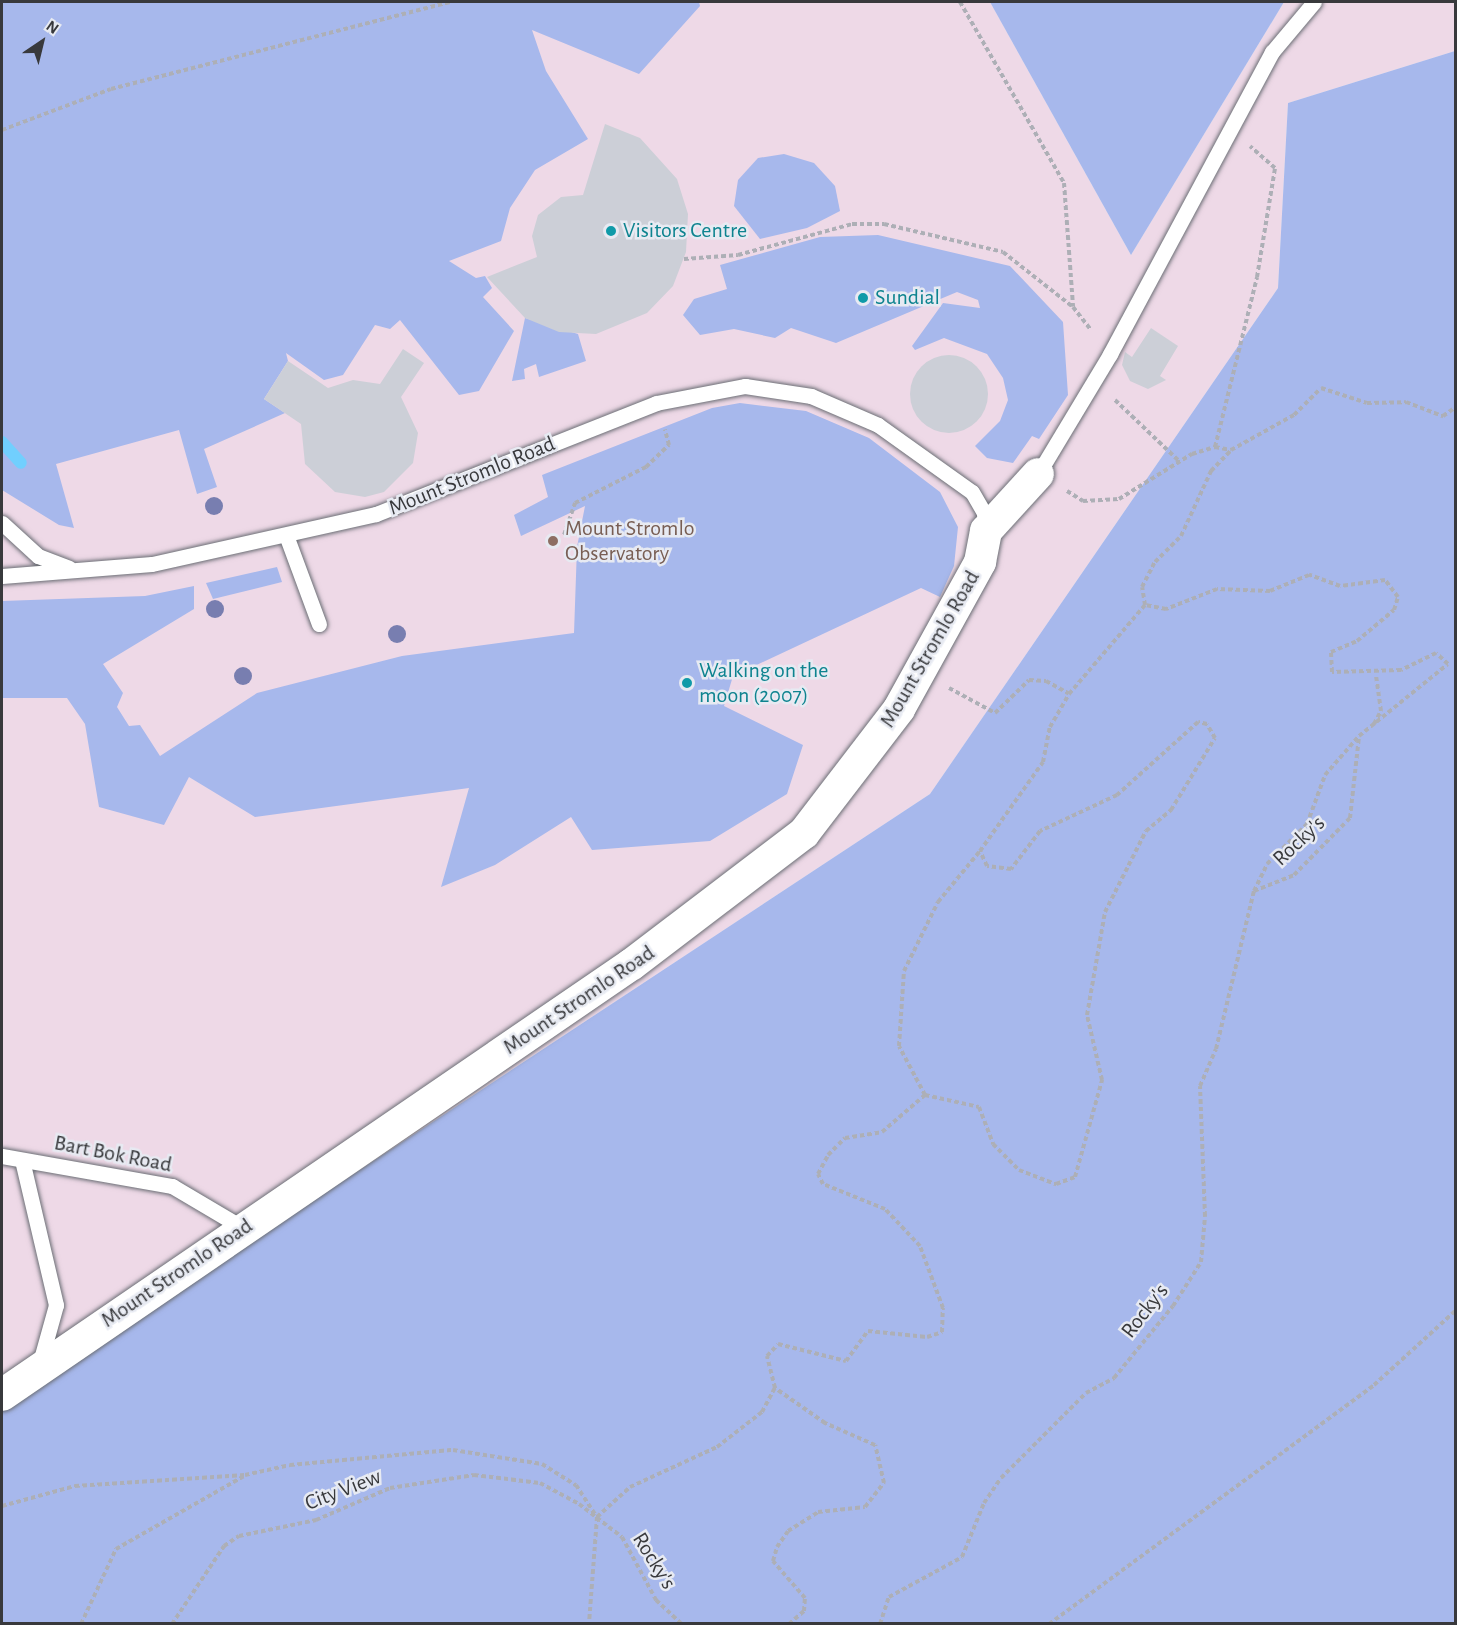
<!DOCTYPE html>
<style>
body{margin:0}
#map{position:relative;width:1457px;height:1625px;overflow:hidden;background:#e7eaf2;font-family:"Alegreya Sans",sans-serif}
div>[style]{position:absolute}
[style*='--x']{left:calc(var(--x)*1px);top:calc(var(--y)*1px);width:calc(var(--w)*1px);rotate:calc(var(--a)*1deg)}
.education>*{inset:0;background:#eed9e7}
.green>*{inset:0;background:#a7b8ec}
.stream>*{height:12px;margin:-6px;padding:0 6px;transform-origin:6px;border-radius:6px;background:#71cffe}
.building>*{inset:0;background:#cccfd7}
.round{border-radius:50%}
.path>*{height:4px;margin-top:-2px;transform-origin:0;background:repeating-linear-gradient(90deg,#adafb6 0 4.5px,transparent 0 7.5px)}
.roads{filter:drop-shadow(0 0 2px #6b6e75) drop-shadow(0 0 2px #6b6e75)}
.lane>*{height:15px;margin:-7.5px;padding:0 7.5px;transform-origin:7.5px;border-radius:7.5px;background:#fff}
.street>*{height:32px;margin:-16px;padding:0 16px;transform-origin:16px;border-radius:16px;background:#fff}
.trees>*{width:18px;height:18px;margin:-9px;border-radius:50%;background:#787eb0}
.dots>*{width:16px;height:16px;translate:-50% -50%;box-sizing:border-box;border:3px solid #e7eaf2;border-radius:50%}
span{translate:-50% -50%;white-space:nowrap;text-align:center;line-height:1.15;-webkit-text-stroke:5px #e7eaf2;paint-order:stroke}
.culture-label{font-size:22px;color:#0d838f}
.left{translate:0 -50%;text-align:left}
.street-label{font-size:22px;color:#38393c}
.education-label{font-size:22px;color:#785e54}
.frame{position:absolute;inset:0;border:3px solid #38393c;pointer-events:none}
.north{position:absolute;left:12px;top:12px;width:60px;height:60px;-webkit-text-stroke:4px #e7eaf2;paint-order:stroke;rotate:35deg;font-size:16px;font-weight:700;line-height:24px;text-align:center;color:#38393c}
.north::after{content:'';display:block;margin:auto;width:21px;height:27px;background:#38393c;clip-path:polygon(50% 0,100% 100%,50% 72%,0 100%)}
</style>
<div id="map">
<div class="education">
<i style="clip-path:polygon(366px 2px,990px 2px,1131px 255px,1284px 2px,1455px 2px,1455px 51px,1288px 103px,1278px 288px,930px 794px,2px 1406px,2px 158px)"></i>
</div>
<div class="green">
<i style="clip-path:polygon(2px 2px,699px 2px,700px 6px,639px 74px,532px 30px,546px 71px,588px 139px,535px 170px,510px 208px,501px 241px,449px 261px,476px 278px,485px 276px,492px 288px,483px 297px,514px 331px,479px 391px,459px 395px,400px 320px,390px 329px,375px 325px,343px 375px,324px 380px,286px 353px,288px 361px,264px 399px,285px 413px,204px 449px,217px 487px,197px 494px,179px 430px,56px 464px,74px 528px,59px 525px,2px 490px)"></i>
<i style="clip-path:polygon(990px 2px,1284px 2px,1131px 255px)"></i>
<i style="clip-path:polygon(1455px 51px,1455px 1623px,2px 1624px,2px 1406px,930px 794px,1278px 288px,1288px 103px)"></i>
<i style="clip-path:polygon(784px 154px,814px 163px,835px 186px,840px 211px,807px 228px,760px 239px,734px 206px,738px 180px,758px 158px)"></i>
<i style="clip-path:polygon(878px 235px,1010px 266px,1063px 322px,1068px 395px,1039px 439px,1032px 436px,1013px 463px,987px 458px,975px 446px,1000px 421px,1008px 400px,1003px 378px,987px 354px,944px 338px,915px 350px,912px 346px,943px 303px,980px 308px,978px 300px,957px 292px,836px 343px,791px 328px,775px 338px,734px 329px,700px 335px,683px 315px,694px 299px,727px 289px,720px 265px,820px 237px)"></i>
<i style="clip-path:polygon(525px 318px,578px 334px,586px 361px,539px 377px,536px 364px,524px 369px,525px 379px,512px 381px)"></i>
<i style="clip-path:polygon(740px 403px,806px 411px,869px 438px,940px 492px,958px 527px,954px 566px,940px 597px,921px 588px,733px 676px,724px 706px,803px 745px,787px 794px,710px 841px,592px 850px,571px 817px,495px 865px,441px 887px,469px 788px,255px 817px,189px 777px,164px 825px,99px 807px,85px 724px,67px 698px,2px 698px,2px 601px,145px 596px,194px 586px,194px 609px,103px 664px,123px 693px,117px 707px,129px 726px,140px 725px,160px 756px,257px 693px,402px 656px,574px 633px,577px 547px,585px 506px,521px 536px,514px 515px,548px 497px,542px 475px,712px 408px)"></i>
<i style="clip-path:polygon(277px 567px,282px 582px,213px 599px,206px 583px)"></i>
</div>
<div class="stream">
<i style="--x:2;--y:442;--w:28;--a:48"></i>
</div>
<div class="building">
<i style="clip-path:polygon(605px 124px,640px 138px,677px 179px,688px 214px,686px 252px,673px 286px,647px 313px,596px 334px,559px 332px,525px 318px,487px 277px,537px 257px,532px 236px,538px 215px,561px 197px,583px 195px)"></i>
<i style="clip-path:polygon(1151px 328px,1178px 346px,1160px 376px,1166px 380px,1148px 389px,1130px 381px,1122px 365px,1125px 352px,1132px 357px)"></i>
<i style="clip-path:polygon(403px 349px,424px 363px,401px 397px,418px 433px,413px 463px,384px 492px,365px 497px,335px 492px,305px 464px,301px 424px,264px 399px,288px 361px,328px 388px,353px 380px,380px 384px)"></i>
<i class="round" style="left:910px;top:355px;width:78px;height:78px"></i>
</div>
<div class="path">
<i style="--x:960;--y:2;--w:209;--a:60.1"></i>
<i style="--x:1064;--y:183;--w:124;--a:85.8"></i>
<i style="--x:2;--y:130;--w:116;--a:-20.6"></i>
<i style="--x:111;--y:89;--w:350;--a:-14.4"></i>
<i style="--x:684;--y:259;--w:54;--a:-4.2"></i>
<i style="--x:738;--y:255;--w:118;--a:-15.2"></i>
<i style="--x:852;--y:224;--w:32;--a:0"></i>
<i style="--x:884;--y:224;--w:122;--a:13.2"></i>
<i style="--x:1003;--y:252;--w:89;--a:38.2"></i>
<i style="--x:1073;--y:307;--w:29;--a:52"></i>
<i style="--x:1115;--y:400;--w:88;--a:43.6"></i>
<i style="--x:1215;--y:447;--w:175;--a:-76.1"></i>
<i style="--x:1257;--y:277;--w:110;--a:-80.6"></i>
<i style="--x:1275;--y:168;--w:33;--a:-139"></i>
<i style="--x:1067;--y:491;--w:19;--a:32"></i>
<i style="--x:1083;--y:501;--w:36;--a:-3"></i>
<i style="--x:1119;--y:499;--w:86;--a:-31.7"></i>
<i style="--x:1192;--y:454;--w:24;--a:-17"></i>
<i style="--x:1215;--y:447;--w:16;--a:11"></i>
<i style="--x:564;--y:535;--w:34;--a:-71"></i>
<i style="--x:575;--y:503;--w:80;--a:-26.9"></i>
<i style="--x:646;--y:467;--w:32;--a:-44"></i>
<i style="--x:669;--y:445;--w:16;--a:-105"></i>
<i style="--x:949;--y:688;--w:52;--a:28.5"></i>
<i style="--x:995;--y:713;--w:47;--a:-44.1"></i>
<i style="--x:1029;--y:680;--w:17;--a:3"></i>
<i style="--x:1046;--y:681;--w:26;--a:29"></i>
<i style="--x:1374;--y:724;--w:15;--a:-62"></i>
<i style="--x:1381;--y:711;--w:36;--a:-98"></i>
<i style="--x:1254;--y:891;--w:30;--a:-64"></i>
<i style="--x:1267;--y:864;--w:57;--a:-45"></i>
<i style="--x:1307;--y:824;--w:52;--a:-69.8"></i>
<i style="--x:1325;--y:775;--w:50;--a:-49"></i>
<i style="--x:925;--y:1095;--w:55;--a:-118"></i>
<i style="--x:899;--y:1046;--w:75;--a:-86.2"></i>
<i style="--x:904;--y:971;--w:77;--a:-63.8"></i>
<i style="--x:938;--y:902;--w:66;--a:-50.5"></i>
<i style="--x:2;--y:1506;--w:76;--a:-15.3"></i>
<i style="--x:75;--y:1486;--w:170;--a:-3.7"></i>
<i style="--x:245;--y:1475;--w:46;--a:-12.5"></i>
<i style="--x:290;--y:1465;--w:164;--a:-5.3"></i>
<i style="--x:453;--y:1450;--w:90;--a:8.9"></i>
<i style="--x:542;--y:1464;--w:40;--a:32"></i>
<i style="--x:576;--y:1485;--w:38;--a:57"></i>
<i style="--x:597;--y:1517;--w:107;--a:94.3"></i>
<i style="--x:597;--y:1517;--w:45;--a:-42.3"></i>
<i style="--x:630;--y:1487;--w:96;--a:-24.7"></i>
<i style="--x:717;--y:1447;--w:57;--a:-37.9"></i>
<i style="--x:762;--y:1412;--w:27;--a:-62"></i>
<i style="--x:81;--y:1624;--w:83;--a:-65"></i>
<i style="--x:116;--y:1549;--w:147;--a:-29.7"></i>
<i style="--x:172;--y:1624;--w:94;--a:-56.3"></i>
<i style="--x:224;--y:1546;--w:18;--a:-34"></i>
<i style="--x:239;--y:1536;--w:79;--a:-11.7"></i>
<i style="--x:316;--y:1520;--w:81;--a:-23.4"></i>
<i style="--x:390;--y:1488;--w:85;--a:-8.8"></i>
<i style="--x:474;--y:1475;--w:66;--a:6.9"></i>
<i style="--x:540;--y:1483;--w:44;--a:28.3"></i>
<i style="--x:579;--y:1504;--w:54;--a:37.5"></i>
<i style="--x:622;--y:1537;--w:72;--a:61.6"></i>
<i style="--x:656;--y:1600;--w:35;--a:43"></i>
<i style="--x:789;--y:1624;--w:20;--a:-41"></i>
<i style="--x:804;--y:1611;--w:13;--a:-86"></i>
<i style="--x:805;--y:1598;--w:49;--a:-130.9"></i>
<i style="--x:773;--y:1561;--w:15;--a:-74"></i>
<i style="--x:777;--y:1547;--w:19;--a:-55"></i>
<i style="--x:788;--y:1531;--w:36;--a:-32"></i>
<i style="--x:818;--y:1512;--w:47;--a:-6.1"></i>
<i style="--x:865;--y:1507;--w:31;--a:-52"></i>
<i style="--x:884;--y:1483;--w:39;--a:-103"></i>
<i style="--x:875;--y:1445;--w:55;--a:-156.3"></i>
<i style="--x:825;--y:1423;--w:61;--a:-145"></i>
<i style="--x:775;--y:1388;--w:33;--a:-104"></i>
<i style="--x:767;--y:1356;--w:16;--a:-47"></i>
<i style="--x:778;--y:1344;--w:70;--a:14"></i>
<i style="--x:846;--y:1361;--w:37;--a:-54"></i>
<i style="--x:868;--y:1331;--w:59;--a:5.8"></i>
<i style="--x:927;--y:1337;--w:16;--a:-18"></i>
<i style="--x:942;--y:1332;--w:24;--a:-88"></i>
<i style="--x:943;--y:1308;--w:66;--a:-110.4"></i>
<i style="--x:920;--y:1246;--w:51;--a:-133.4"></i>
<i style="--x:885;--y:1209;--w:67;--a:-158"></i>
<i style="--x:823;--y:1184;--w:11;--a:-117"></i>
<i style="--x:818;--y:1174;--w:21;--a:-62"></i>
<i style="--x:828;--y:1155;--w:24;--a:-45"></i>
<i style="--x:845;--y:1138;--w:37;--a:-9"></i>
<i style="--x:882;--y:1132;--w:57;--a:-40.7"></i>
<i style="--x:925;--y:1095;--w:55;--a:12.5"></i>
<i style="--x:979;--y:1107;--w:40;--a:69"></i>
<i style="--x:993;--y:1144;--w:37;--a:45"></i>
<i style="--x:1019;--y:1170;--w:40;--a:21"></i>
<i style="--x:1056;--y:1184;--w:20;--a:-20"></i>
<i style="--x:1075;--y:1177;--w:101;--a:-74.4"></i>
<i style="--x:1102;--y:1080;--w:67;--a:-103"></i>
<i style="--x:1087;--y:1015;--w:105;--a:-80.1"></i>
<i style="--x:1105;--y:912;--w:91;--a:-63.2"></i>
<i style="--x:1146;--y:831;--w:33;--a:-40"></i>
<i style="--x:1171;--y:810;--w:84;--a:-58.6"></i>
<i style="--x:1215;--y:738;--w:16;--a:-120"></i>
<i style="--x:1207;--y:724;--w:9;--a:-167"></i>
<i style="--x:1198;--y:722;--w:109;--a:138"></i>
<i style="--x:1117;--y:795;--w:85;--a:154.9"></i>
<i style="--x:1040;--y:831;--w:48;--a:127.3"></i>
<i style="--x:1011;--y:869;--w:24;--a:-173"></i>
<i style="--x:987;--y:866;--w:17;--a:-115"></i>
<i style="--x:980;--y:851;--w:109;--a:-54.7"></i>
<i style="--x:1043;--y:762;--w:36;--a:-79"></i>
<i style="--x:1050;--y:727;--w:38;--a:-60"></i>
<i style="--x:1069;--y:694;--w:117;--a:-49.5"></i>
<i style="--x:880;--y:1624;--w:28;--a:-72"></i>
<i style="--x:889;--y:1597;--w:83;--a:-28.7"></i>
<i style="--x:962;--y:1557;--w:58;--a:-67.8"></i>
<i style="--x:984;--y:1503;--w:30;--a:-56"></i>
<i style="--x:1001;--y:1478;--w:120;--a:-45"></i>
<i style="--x:1086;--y:1393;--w:32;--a:-28"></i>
<i style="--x:1114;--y:1378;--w:93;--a:-50.7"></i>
<i style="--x:1173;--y:1306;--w:52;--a:-57.5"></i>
<i style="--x:1201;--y:1262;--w:46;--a:-85"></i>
<i style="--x:1205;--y:1216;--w:130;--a:-92.2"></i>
<i style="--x:1200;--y:1086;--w:40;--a:-66.6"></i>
<i style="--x:1216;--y:1049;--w:163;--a:-76.5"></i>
<i style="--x:1254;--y:891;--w:43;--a:-21.8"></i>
<i style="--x:1294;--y:875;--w:80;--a:-45.5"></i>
<i style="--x:1350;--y:818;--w:82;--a:-83.7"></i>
<i style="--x:1359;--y:736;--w:114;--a:-39"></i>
<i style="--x:1448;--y:664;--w:16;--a:-137"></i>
<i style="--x:1436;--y:653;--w:39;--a:154"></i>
<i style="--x:1401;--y:670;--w:69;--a:178.3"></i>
<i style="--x:1332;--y:672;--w:20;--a:-93"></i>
<i style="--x:1331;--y:652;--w:28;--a:-23"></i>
<i style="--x:1357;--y:641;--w:48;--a:-40"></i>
<i style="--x:1394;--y:610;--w:14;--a:-73"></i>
<i style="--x:1398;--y:597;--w:21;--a:-127"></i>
<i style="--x:1385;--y:580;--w:45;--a:172.4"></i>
<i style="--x:1340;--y:586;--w:33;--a:-160"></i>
<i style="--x:1309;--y:575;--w:42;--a:157.7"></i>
<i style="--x:1270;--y:591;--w:53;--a:-177.8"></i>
<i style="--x:1217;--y:589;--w:55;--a:158.6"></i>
<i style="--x:1166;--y:609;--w:21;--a:-169"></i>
<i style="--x:1145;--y:605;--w:18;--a:-99"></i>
<i style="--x:1142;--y:587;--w:28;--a:-63"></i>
<i style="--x:1155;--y:562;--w:37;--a:-45"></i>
<i style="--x:1181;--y:536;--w:72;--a:-65.2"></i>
<i style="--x:1211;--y:471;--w:29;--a:-46"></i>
<i style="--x:1231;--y:450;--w:72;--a:-29.1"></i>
<i style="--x:1294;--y:415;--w:38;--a:-45"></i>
<i style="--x:1321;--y:388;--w:48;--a:18.1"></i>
<i style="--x:1367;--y:403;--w:39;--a:-1"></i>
<i style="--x:1406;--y:402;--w:40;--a:21"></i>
<i style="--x:1443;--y:416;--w:16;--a:-35"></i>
<i style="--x:1049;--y:1624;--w:403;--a:-36.3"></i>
<i style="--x:1374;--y:1385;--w:111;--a:-42.4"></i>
</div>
<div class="roads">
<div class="lane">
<i style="--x:1038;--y:474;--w:140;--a:-59"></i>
<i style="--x:1110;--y:354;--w:343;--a:-61.8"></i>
<i style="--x:1272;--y:52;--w:65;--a:-50"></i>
<i style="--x:2;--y:523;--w:49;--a:42.5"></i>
<i style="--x:38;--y:556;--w:33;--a:21"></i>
<i style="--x:286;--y:535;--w:95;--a:69.7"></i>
<i style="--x:2;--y:576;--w:150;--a:-4.6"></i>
<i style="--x:152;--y:564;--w:230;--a:-12.6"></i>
<i style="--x:376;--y:514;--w:301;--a:-21.6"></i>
<i style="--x:656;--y:403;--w:91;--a:-10.8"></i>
<i style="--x:745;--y:386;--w:67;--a:8.6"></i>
<i style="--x:811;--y:396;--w:73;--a:23.4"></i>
<i style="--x:878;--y:425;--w:115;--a:35.5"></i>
<i style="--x:972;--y:492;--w:24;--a:60"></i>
<i style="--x:984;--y:513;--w:18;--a:84"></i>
<i style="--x:2;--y:1156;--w:173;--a:10"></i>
<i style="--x:172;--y:1186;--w:82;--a:30.6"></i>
<i style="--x:22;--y:1160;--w:149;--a:76.8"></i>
<i style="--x:56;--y:1305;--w:63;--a:105.6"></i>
</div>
<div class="street">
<i style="--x:2;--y:1395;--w:763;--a:-34.38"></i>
<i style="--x:632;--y:964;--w:216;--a:-37.3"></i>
<i style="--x:804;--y:833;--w:156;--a:-52.5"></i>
<i style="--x:899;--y:709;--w:168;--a:-61.1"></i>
<i style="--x:980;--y:562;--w:32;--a:-79"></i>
<i style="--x:986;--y:531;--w:77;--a:-47.6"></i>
</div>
</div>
<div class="trees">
<i style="left:214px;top:506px"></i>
<i style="left:215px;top:609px"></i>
<i style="left:397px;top:634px"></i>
<i style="left:243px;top:676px"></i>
</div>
<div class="dots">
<i style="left:611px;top:231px;background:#0f9aa8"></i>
<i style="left:863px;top:298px;background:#0f9aa8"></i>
<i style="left:553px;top:541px;background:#8d6e63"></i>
<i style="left:687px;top:683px;background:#0f9aa8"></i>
</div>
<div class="culture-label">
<span class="left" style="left:623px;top:231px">Visitors Centre</span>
<span class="left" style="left:875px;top:298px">Sundial</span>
<span class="left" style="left:699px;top:683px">Walking on the<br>moon (2007)</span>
</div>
<div class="street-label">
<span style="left:472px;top:476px;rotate:-22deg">Mount Stromlo Road</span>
<span style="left:930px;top:649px;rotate:-60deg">Mount Stromlo Road</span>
<span style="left:1299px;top:841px;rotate:-43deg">Rocky's</span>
<span style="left:579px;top:1000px;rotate:-34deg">Mount Stromlo Road</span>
<span style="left:113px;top:1154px;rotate:11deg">Bart Bok Road</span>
<span style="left:177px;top:1273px;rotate:-34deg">Mount Stromlo Road</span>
<span style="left:1145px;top:1311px;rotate:-52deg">Rocky's</span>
<span style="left:343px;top:1490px;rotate:-21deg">City View</span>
<span style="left:654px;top:1561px;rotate:58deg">Rocky's</span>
</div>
<div class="education-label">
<span class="left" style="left:565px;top:541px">Mount Stromlo<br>Observatory</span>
</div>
<div class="frame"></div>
<div class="north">N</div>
</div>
